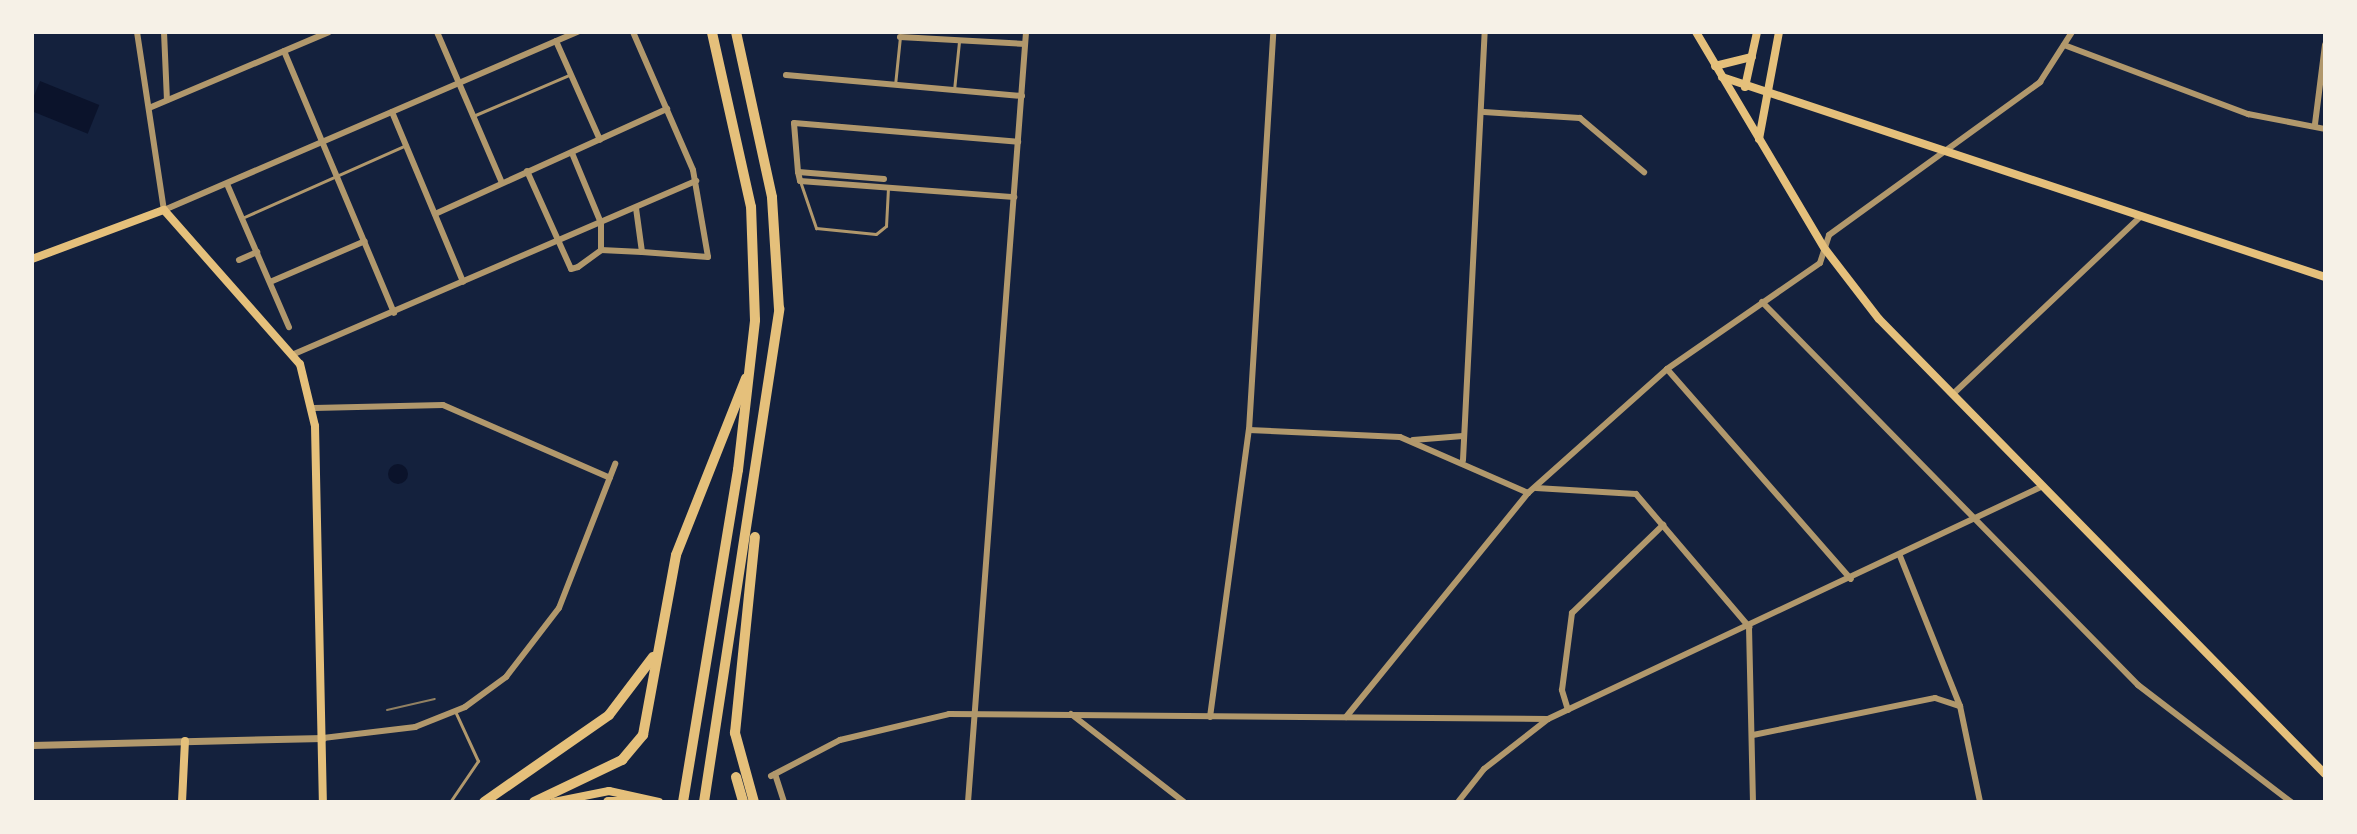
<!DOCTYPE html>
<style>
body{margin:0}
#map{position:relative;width:2357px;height:834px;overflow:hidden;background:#14213d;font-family:Helvetica,sans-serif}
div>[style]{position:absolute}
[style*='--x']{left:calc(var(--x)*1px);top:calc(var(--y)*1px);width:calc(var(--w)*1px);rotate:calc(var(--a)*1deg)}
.water>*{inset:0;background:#0b132b;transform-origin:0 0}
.round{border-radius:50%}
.service>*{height:3px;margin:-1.5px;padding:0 1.5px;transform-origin:1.5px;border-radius:1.5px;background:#b1986c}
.minor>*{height:6px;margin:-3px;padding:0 3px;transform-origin:3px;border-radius:3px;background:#b1986c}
.tertiary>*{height:7px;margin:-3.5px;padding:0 3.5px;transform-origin:3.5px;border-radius:3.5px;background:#b1986c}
.secondary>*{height:8px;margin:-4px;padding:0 4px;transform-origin:4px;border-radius:4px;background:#e5c07b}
.motorway>*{height:10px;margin:-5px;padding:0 5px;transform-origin:5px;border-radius:5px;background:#e5c07b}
.tram>*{height:2px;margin:-1px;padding:0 1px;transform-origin:1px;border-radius:1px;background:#918062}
span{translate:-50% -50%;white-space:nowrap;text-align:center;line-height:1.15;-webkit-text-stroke:8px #f6f1e7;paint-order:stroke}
.frame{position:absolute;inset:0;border:34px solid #f6f1e7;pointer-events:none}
</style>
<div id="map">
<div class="water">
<i style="left:40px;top:81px;width:64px;height:31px;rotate:22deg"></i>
<i class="round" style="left:388px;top:464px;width:20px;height:20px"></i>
</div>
<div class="service">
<i style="--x:895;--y:85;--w:48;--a:-84.1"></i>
<i style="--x:954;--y:90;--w:48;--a:-84.1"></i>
<i style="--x:473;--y:116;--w:104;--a:-23.1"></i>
<i style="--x:800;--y:181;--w:50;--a:71.2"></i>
<i style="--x:816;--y:228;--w:60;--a:5.7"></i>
<i style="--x:876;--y:234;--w:13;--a:-39"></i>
<i style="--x:886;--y:226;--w:37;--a:-87"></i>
<i style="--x:242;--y:218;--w:180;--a:-24"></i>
<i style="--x:450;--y:802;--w:50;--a:-55.7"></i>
<i style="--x:478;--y:761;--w:55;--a:-114.7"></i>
</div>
<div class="minor">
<i style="--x:137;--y:32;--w:180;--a:81.4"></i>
<i style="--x:164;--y:210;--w:451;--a:-23.3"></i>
<i style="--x:164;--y:32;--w:68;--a:87.5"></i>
<i style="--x:437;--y:32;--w:164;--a:66.7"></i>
<i style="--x:633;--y:32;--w:150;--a:66.5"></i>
<i style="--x:693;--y:170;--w:88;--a:80.2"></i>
<i style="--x:708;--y:257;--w:66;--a:-175.7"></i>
<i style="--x:900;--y:37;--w:125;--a:3.2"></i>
<i style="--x:556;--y:41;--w:108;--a:66"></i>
<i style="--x:2064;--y:45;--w:197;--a:20.6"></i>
<i style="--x:2248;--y:114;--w:78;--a:11"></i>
<i style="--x:284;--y:51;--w:284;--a:67.2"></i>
<i style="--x:786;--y:75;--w:237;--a:5.1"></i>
<i style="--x:149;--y:108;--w:195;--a:-22.9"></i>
<i style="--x:392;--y:112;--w:184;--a:67.3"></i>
<i style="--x:1484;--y:112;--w:96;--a:3.6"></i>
<i style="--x:1580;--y:118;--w:84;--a:40.2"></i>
<i style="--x:2315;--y:124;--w:80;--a:-82.8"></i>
<i style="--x:527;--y:171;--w:107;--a:65.8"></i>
<i style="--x:571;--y:269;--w:7;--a:-16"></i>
<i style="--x:578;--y:267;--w:29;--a:-36"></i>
<i style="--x:601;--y:250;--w:27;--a:-90"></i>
<i style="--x:601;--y:223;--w:76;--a:-112.5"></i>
<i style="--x:798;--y:172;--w:9;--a:77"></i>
<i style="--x:800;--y:181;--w:215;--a:4.3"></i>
<i style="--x:884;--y:179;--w:86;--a:-175.3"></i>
<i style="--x:798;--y:172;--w:49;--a:-94.7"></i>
<i style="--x:794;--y:123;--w:225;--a:4.8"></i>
<i style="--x:227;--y:184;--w:156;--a:66.6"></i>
<i style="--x:435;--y:214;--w:255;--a:-24.4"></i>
<i style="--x:601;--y:250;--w:41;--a:2.8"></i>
<i style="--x:642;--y:252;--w:44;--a:-97.8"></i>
<i style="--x:239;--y:260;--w:20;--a:-24"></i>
<i style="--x:270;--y:282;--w:103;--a:-23.3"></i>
<i style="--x:1762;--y:302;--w:537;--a:45.53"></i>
<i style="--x:2138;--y:685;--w:193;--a:37.4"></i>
<i style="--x:294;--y:354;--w:438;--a:-23.3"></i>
<i style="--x:1667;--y:369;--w:279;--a:48.8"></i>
<i style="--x:1953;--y:394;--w:257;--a:-43.4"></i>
<i style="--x:314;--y:408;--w:129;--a:-1.3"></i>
<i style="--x:443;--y:405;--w:182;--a:23.6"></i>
<i style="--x:1249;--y:430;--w:151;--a:2.7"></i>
<i style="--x:1400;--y:437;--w:140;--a:23.6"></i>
<i style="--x:1413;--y:440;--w:50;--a:-4.6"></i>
<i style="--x:1463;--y:460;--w:429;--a:-87.1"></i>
<i style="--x:1536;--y:488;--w:100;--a:3.4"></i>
<i style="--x:1636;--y:494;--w:175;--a:49.6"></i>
<i style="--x:1749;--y:627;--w:175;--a:88.7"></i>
<i style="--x:1900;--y:556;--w:162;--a:68.2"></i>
<i style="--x:1960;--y:706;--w:98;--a:78.2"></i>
<i style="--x:1568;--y:710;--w:21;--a:-107"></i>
<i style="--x:1562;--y:690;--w:78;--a:-82.6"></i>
<i style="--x:1572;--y:613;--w:127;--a:-44"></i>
<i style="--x:1071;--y:714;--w:143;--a:37.9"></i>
<i style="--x:1210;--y:717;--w:290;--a:-82.3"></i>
<i style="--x:1249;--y:430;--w:399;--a:-86.5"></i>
<i style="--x:1346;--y:717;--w:289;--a:-50.9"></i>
<i style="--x:1528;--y:493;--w:186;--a:-41.7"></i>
<i style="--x:1667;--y:369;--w:186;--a:-34.7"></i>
<i style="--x:1820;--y:263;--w:29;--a:-72"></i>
<i style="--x:1829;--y:235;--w:261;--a:-35.9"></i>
<i style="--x:2040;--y:82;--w:59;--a:-57.4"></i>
<i style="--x:1753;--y:735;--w:186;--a:-11.5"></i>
<i style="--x:1935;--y:698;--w:26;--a:18"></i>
<i style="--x:323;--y:738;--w:93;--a:-6.8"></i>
<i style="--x:415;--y:727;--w:54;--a:-21.8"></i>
<i style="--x:465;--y:707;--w:51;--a:-36.2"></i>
<i style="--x:506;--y:677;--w:87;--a:-52.5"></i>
<i style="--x:559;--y:608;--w:155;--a:-68.7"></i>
<i style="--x:775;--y:774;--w:29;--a:72"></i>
<i style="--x:771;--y:776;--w:78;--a:-27.6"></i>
<i style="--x:840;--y:740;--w:112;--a:-13.4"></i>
<i style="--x:949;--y:714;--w:599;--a:0.48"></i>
<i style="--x:1548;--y:719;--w:547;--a:-25.21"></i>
<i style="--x:968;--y:802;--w:772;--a:-85.69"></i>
<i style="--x:1458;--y:802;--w:42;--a:-51.8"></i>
<i style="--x:1484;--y:769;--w:81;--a:-38"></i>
</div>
<div class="tertiary">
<i style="--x:32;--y:745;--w:291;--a:-1.4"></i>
</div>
<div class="secondary">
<i style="--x:1696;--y:32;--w:252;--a:59.3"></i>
<i style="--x:1825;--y:249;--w:88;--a:52.4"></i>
<i style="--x:1879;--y:319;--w:637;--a:45.57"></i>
<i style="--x:1715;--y:66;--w:38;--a:-14"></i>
<i style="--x:1722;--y:77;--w:635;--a:18.35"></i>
<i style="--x:1745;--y:87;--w:56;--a:-77.7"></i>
<i style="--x:1759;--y:139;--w:109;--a:-79.4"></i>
<i style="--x:32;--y:259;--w:141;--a:-20.4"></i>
<i style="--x:164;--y:210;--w:205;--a:48.6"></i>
<i style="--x:300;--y:364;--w:64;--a:76.4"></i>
<i style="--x:315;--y:426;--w:376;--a:88.8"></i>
<i style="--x:182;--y:802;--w:61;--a:-87.2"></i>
<i style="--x:554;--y:802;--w:56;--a:-11.3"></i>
<i style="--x:609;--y:791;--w:51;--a:12.4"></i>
</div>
<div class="motorway">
<i style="--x:736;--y:777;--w:26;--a:74"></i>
<i style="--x:484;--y:802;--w:152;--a:-34.8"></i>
<i style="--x:609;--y:715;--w:73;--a:-52.8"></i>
<i style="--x:534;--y:802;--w:98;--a:-25.5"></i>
<i style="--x:622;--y:760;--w:33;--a:-50"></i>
<i style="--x:643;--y:735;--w:183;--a:-79.6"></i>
<i style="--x:676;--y:555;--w:190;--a:-68.4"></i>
<i style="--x:608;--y:802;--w:25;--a:0"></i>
<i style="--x:683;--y:802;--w:337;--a:-80.6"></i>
<i style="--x:738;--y:470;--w:151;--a:-83.5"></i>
<i style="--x:755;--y:320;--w:113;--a:-92"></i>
<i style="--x:751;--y:207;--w:179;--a:-102.6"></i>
<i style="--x:704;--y:802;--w:499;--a:-81.3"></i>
<i style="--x:779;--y:309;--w:112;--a:-93.6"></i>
<i style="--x:772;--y:197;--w:169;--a:-102.3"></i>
<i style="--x:754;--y:802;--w:72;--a:-105.4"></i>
<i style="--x:735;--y:733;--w:197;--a:-84.2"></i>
</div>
<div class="tram">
<i style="--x:387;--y:710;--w:49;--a:-12.9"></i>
</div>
<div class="frame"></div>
</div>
